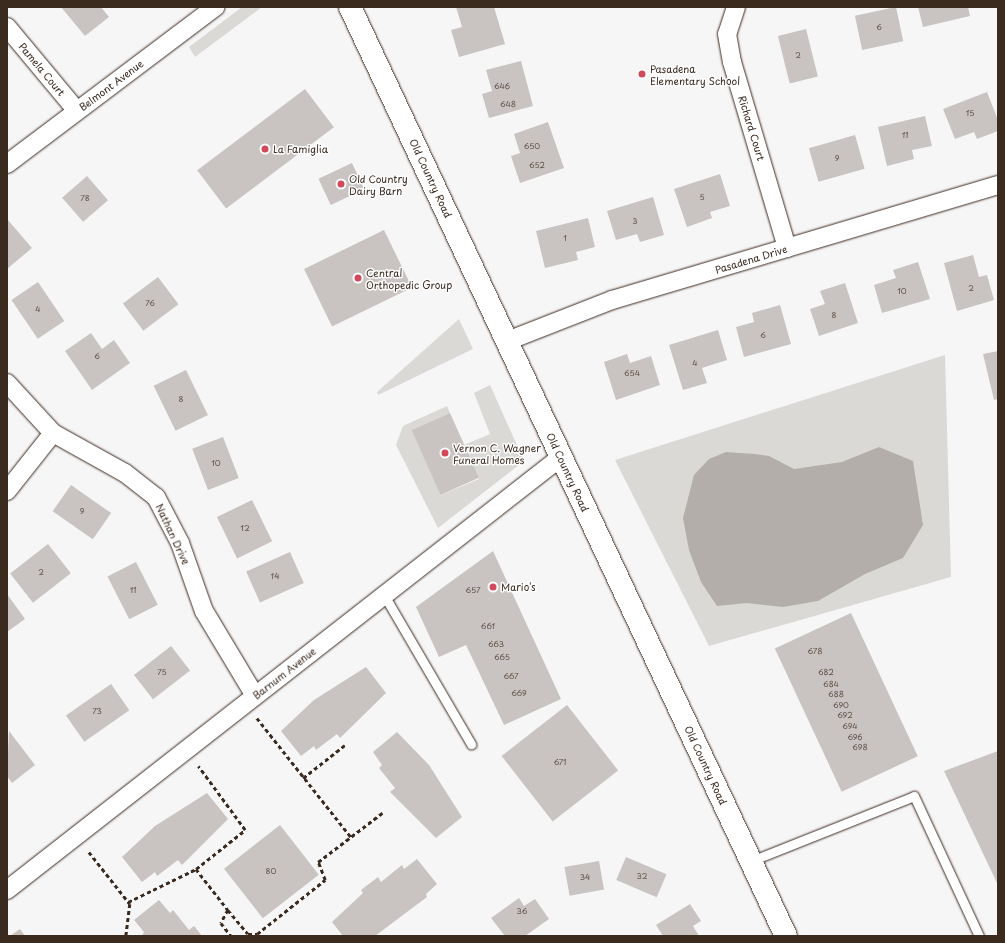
<!DOCTYPE html>
<style>
body{margin:0}
#map{position:relative;width:1005px;height:943px;overflow:hidden;background:#f7f6f6;font-family:"Playpen Sans",sans-serif}
div>[style]{position:absolute}
[style*='--x']{left:calc(var(--x)*1px);top:calc(var(--y)*1px);width:calc(var(--w)*1px);rotate:calc(var(--a)*1deg)}
.green>*{inset:0;background:#dbd9d6}
.water>*{inset:0;background:#b4aeaa}
.building>*{inset:0;background:#c9c3c1;transform-origin:0 0}
.path>*{height:2.5px;margin-top:-1.25px;transform-origin:0;background:repeating-linear-gradient(90deg,#3b2a1e 0 4px,transparent 0 7px)}
.roads{filter:drop-shadow(0 0 1px #3b2a1e) drop-shadow(0 0 1px #3b2a1e)}
.service>*{height:9px;margin:-4.5px;padding:0 4.5px;transform-origin:4.5px;border-radius:4.5px;background:#fff}
.minor>*{height:18px;margin:-9px;padding:0 9px;transform-origin:9px;border-radius:9px;background:#fff}
.primary>*{height:22px;margin:-11px;padding:0 11px;transform-origin:11px;border-radius:11px;background:#fff}
.dots>*{width:11px;height:11px;translate:-50% -50%;box-sizing:border-box;border:2px solid #fff;border-radius:50%}
span{translate:-50% -50%;white-space:nowrap;text-align:center;line-height:1.15;-webkit-text-stroke:3px #fff;paint-order:stroke}
.number-label{font-size:8px;color:#5e5047}
.number-label span{-webkit-text-stroke-width:0}
.poi-label{font-size:10px;color:#3b2a1e}
.left{translate:0 -50%;text-align:left}
.street-label{font-size:10px;color:#3b2a1e}
.frame{position:absolute;inset:0;border:8px solid #3b2a1e;pointer-events:none}
</style>
<div id="map">
<div class="green">
<i style="clip-path:polygon(242px 7px,262px 7px,195px 57px,189px 47px)"></i>
<i style="clip-path:polygon(459px 319px,473px 349px,378px 395px,377px 392px)"></i>
<i style="clip-path:polygon(945px 355px,951px 577px,709px 646px,615px 460px)"></i>
<i style="clip-path:polygon(490px 385px,524px 461px,438px 528px,396px 445px,403px 426px,447px 406px,450px 413px,412px 430px,441px 495px,479px 479px,464px 445px,490px 434px,474px 393px)"></i>
</div>
<div class="water">
<i style="clip-path:polygon(879px 447px,913px 461px,923px 525px,903px 558px,865px 574px,818px 601px,783px 607px,747px 603px,717px 606px,701px 582px,689px 550px,683px 518px,694px 475px,709px 459px,726px 452px,754px 454px,769px 456px,794px 469px,842px 462px)"></i>
</div>
<div class="building">
<i style="clip-path:polygon(61px 7px,101px 7px,109px 17px,85px 36px)"></i>
<i style="clip-path:polygon(456px 7px,494px 7px,505px 44px,459px 57px,451px 30px,462px 27px)"></i>
<i style="left:896px;top:7px;width:35px;height:42px;rotate:78deg"></i>
<i style="clip-path:polygon(918px 7px,968px 7px,970px 16px,923px 27px)"></i>
<i style="left:806px;top:29px;width:49px;height:29px;rotate:76deg"></i>
<i style="clip-path:polygon(521px 61px,533px 106px,489px 118px,482px 94px,492px 91px,486px 70px)"></i>
<i style="left:305px;top:89px;width:48px;height:135px;rotate:53deg"></i>
<i style="clip-path:polygon(987px 92px,998px 120px,998px 131px,977px 139px,974px 132px,955px 139px,943px 109px)"></i>
<i style="clip-path:polygon(925px 116px,932px 146px,912px 150px,914px 159px,887px 166px,878px 127px)"></i>
<i style="clip-path:polygon(548px 122px,564px 168px,520px 183px,511px 156px,520px 153px,514px 134px)"></i>
<i style="left:855px;top:135px;width:35px;height:48px;rotate:74deg"></i>
<i style="left:352px;top:163px;width:29px;height:37px;rotate:65deg"></i>
<i style="clip-path:polygon(720px 174px,730px 206px,710px 212px,712px 218px,687px 227px,674px 189px)"></i>
<i style="left:87px;top:176px;width:32px;height:33px;rotate:49deg"></i>
<i style="clip-path:polygon(653px 197px,664px 235px,640px 242px,637px 234px,616px 240px,607px 211px)"></i>
<i style="clip-path:polygon(588px 218px,595px 247px,576px 252px,578px 260px,545px 268px,536px 231px)"></i>
<i style="clip-path:polygon(7px 219px,32px 248px,7px 269px)"></i>
<i style="left:384px;top:230px;width:64px;height:89px;rotate:64deg"></i>
<i style="clip-path:polygon(973px 255px,979px 277px,987px 275px,994px 300px,957px 311px,944px 263px)"></i>
<i style="clip-path:polygon(918px 262px,930px 299px,882px 313px,874px 285px,896px 278px,893px 270px)"></i>
<i style="left:158px;top:277px;width:34px;height:44px;rotate:53deg"></i>
<i style="left:38px;top:282px;width:47px;height:32px;rotate:56deg"></i>
<i style="clip-path:polygon(845px 283px,858px 323px,819px 336px,810px 309px,825px 304px,820px 291px)"></i>
<i style="clip-path:polygon(780px 305px,791px 344px,744px 357px,736px 327px,754px 322px,752px 313px)"></i>
<i style="clip-path:polygon(718px 330px,727px 360px,702px 368px,707px 383px,683px 390px,669px 345px)"></i>
<i style="clip-path:polygon(91px 333px,102px 349px,114px 340px,130px 363px,92px 390px,65px 351px)"></i>
<i style="clip-path:polygon(998px 351px,998px 399px,994px 400px,983px 354px)"></i>
<i style="clip-path:polygon(627px 354px,630px 363px,651px 356px,660px 385px,616px 400px,604px 362px)"></i>
<i style="left:186px;top:370px;width:50px;height:36px;rotate:64deg"></i>
<i style="left:450px;top:413px;width:71px;height:42px;rotate:66deg"></i>
<i style="left:223px;top:437px;width:44px;height:33px;rotate:69deg"></i>
<i style="left:71px;top:485px;width:49px;height:32px;rotate:35deg"></i>
<i style="left:252px;top:500px;width:46px;height:39px;rotate:64deg"></i>
<i style="left:48px;top:544px;width:37px;height:48px;rotate:52deg"></i>
<i style="clip-path:polygon(493px 551px,561px 699px,504px 725px,466px 645px,439px 657px,416px 607px)"></i>
<i style="left:290px;top:552px;width:34px;height:48px;rotate:66deg"></i>
<i style="left:136px;top:562px;width:48px;height:32px;rotate:63deg"></i>
<i style="clip-path:polygon(7px 594px,25px 619px,7px 632px)"></i>
<i style="left:851px;top:613px;width:158px;height:84px;rotate:65deg"></i>
<i style="left:171px;top:646px;width:31px;height:47px;rotate:52deg"></i>
<i style="clip-path:polygon(366px 667px,386px 693px,340px 738px,337px 734px,316px 750px,314px 746px,301px 756px,281px 731px,314px 700px)"></i>
<i style="left:111px;top:684px;width:32px;height:55px;rotate:55deg"></i>
<i style="left:567px;top:705px;width:83px;height:83px;rotate:52deg"></i>
<i style="clip-path:polygon(9px 731px,35px 765px,12px 783px,7px 776px)"></i>
<i style="clip-path:polygon(397px 732px,429px 765px,462px 817px,436px 838px,390px 792px,395px 788px,379px 768px,382px 765px,373px 752px)"></i>
<i style="clip-path:polygon(998px 751px,998px 882px,997px 883px,944px 771px)"></i>
<i style="clip-path:polygon(207px 793px,228px 819px,182px 865px,178px 860px,157px 876px,155px 872px,142px 882px,122px 857px,155px 826px)"></i>
<i style="left:280px;top:825px;width:63px;height:71px;rotate:52deg"></i>
<i style="left:626px;top:857px;width:44px;height:25px;rotate:23deg"></i>
<i style="clip-path:polygon(417px 859px,437px 884px,426px 894px,427px 897px,375px 936px,343px 936px,332px 922px,363px 893px,361px 890px,378px 877px,381px 882px,402px 865px,404px 869px)"></i>
<i style="left:599px;top:861px;width:29px;height:35px;rotate:80deg"></i>
<i style="clip-path:polygon(519px 898px,524px 906px,535px 899px,549px 919px,525px 936px,505px 936px,491px 918px)"></i>
<i style="clip-path:polygon(159px 900px,170px 913px,173px 910px,189px 930px,194px 926px,202px 936px,142px 936px,144px 932px,134px 920px)"></i>
<i style="clip-path:polygon(690px 904px,701px 921px,693px 926px,699px 936px,663px 936px,656px 925px)"></i>
<i style="clip-path:polygon(20px 929px,25px 936px,10px 936px)"></i>
</div>
<div class="path">
<i style="--x:257;--y:718;--w:152;--a:51.7"></i>
<i style="--x:303;--y:778;--w:53;--a:-38.2"></i>
<i style="--x:89;--y:852;--w:66;--a:51.7"></i>
<i style="--x:130;--y:904;--w:32;--a:97"></i>
<i style="--x:196;--y:869;--w:63;--a:-38.5"></i>
<i style="--x:245;--y:830;--w:79;--a:-126.3"></i>
<i style="--x:128;--y:902;--w:76;--a:-25.9"></i>
<i style="--x:196;--y:869;--w:52;--a:52"></i>
<i style="--x:228;--y:910;--w:15;--a:118"></i>
<i style="--x:221;--y:923;--w:16;--a:52"></i>
<i style="--x:228;--y:910;--w:31;--a:50"></i>
<i style="--x:248;--y:934;--w:9;--a:0"></i>
<i style="--x:257;--y:934;--w:87;--a:-38.5"></i>
<i style="--x:325;--y:880;--w:19;--a:-111"></i>
<i style="--x:318;--y:862;--w:81;--a:-37.4"></i>
</div>
<div class="roads">
<div class="service">
<i style="--x:384;--y:595;--w:173;--a:59.7"></i>
<i style="--x:751;--y:861;--w:175;--a:-21.7"></i>
<i style="--x:914;--y:796;--w:154;--a:65.1"></i>
</div>
<div class="minor">
<i style="--x:736;--y:7;--w:28;--a:108"></i>
<i style="--x:727;--y:34;--w:28;--a:80"></i>
<i style="--x:732;--y:62;--w:194;--a:73.5"></i>
<i style="--x:7;--y:27;--w:109;--a:50.2"></i>
<i style="--x:7;--y:164;--w:261;--a:-37"></i>
<i style="--x:507;--y:341;--w:113;--a:-21.3"></i>
<i style="--x:612;--y:300;--w:403;--a:-16.6"></i>
<i style="--x:7;--y:383;--w:68;--a:47.4"></i>
<i style="--x:53;--y:433;--w:82;--a:29.1"></i>
<i style="--x:125;--y:473;--w:39;--a:38"></i>
<i style="--x:156;--y:497;--w:52;--a:62.4"></i>
<i style="--x:180;--y:543;--w:72;--a:70.6"></i>
<i style="--x:204;--y:611;--w:99;--a:59"></i>
<i style="--x:7;--y:491;--w:74;--a:-51.6"></i>
<i style="--x:7;--y:890;--w:703;--a:-38.01"></i>
</div>
<div class="primary">
<i style="--x:350;--y:7;--w:1026;--a:64.86"></i>
</div>
</div>
<div class="dots">
<i style="left:642px;top:74px;background:#d1495b"></i>
<i style="left:265px;top:149px;background:#d1495b"></i>
<i style="left:341px;top:184px;background:#d1495b"></i>
<i style="left:358px;top:278px;background:#d1495b"></i>
<i style="left:445px;top:453px;background:#d1495b"></i>
<i style="left:493px;top:587px;background:#d1495b"></i>
</div>
<div class="number-label">
<span style="left:879px;top:28px">6</span>
<span style="left:798px;top:56px">2</span>
<span style="left:502px;top:87px">646</span>
<span style="left:508px;top:105px">648</span>
<span style="left:970px;top:114px">15</span>
<span style="left:905px;top:136px">11</span>
<span style="left:532px;top:147px">650</span>
<span style="left:837px;top:159px">9</span>
<span style="left:537px;top:166px">652</span>
<span style="left:702px;top:198px">5</span>
<span style="left:85px;top:199px">78</span>
<span style="left:635px;top:222px">3</span>
<span style="left:565px;top:239px">1</span>
<span style="left:971px;top:289px">2</span>
<span style="left:902px;top:292px">10</span>
<span style="left:150px;top:304px">76</span>
<span style="left:38px;top:310px">4</span>
<span style="left:834px;top:316px">8</span>
<span style="left:763px;top:336px">6</span>
<span style="left:97px;top:357px">6</span>
<span style="left:695px;top:364px">4</span>
<span style="left:632px;top:374px">654</span>
<span style="left:181px;top:400px">8</span>
<span style="left:216px;top:464px">10</span>
<span style="left:82px;top:512px">9</span>
<span style="left:245px;top:529px">12</span>
<span style="left:41px;top:573px">2</span>
<span style="left:275px;top:577px">14</span>
<span style="left:133px;top:591px">11</span>
<span style="left:473px;top:591px">657</span>
<span style="left:488px;top:627px">661</span>
<span style="left:496px;top:645px">663</span>
<span style="left:815px;top:652px">678</span>
<span style="left:502px;top:658px">665</span>
<span style="left:162px;top:673px">75</span>
<span style="left:826px;top:673px">682</span>
<span style="left:511px;top:677px">667</span>
<span style="left:831px;top:685px">684</span>
<span style="left:519px;top:694px">669</span>
<span style="left:836px;top:695px">688</span>
<span style="left:841px;top:706px">690</span>
<span style="left:97px;top:712px">73</span>
<span style="left:845px;top:716px">692</span>
<span style="left:850px;top:727px">694</span>
<span style="left:855px;top:738px">696</span>
<span style="left:860px;top:748px">698</span>
<span style="left:560px;top:763px">671</span>
<span style="left:271px;top:872px">80</span>
<span style="left:642px;top:877px">32</span>
<span style="left:585px;top:878px">34</span>
<span style="left:522px;top:912px">36</span>
</div>
<div class="poi-label">
<span class="left" style="left:650px;top:74px">Pasadena<br>Elementary School</span>
<span class="left" style="left:273px;top:149px">La Famiglia</span>
<span class="left" style="left:349px;top:184px">Old Country<br>Dairy Barn</span>
<span class="left" style="left:366px;top:278px">Central<br>Orthopedic Group</span>
<span class="left" style="left:453px;top:453px">Vernon C. Wagner<br>Funeral Homes</span>
<span class="left" style="left:501px;top:587px">Mario's</span>
</div>
<div class="street-label">
<span style="left:42px;top:69px;rotate:50deg">Pamela Court</span>
<span style="left:111px;top:85px;rotate:-37deg">Belmont Avenue</span>
<span style="left:752px;top:128px;rotate:73deg">Richard Court</span>
<span style="left:431px;top:178px;rotate:65deg">Old Country Road</span>
<span style="left:751px;top:259px;rotate:-17deg">Pasadena Drive</span>
<span style="left:568px;top:472px;rotate:65deg">Old Country Road</span>
<span style="left:173px;top:534px;rotate:65deg">Nathan Drive</span>
<span style="left:284px;top:673px;rotate:-38deg">Barnum Avenue</span>
<span style="left:706px;top:765px;rotate:65deg">Old Country Road</span>
</div>
<div class="frame"></div>
</div>
